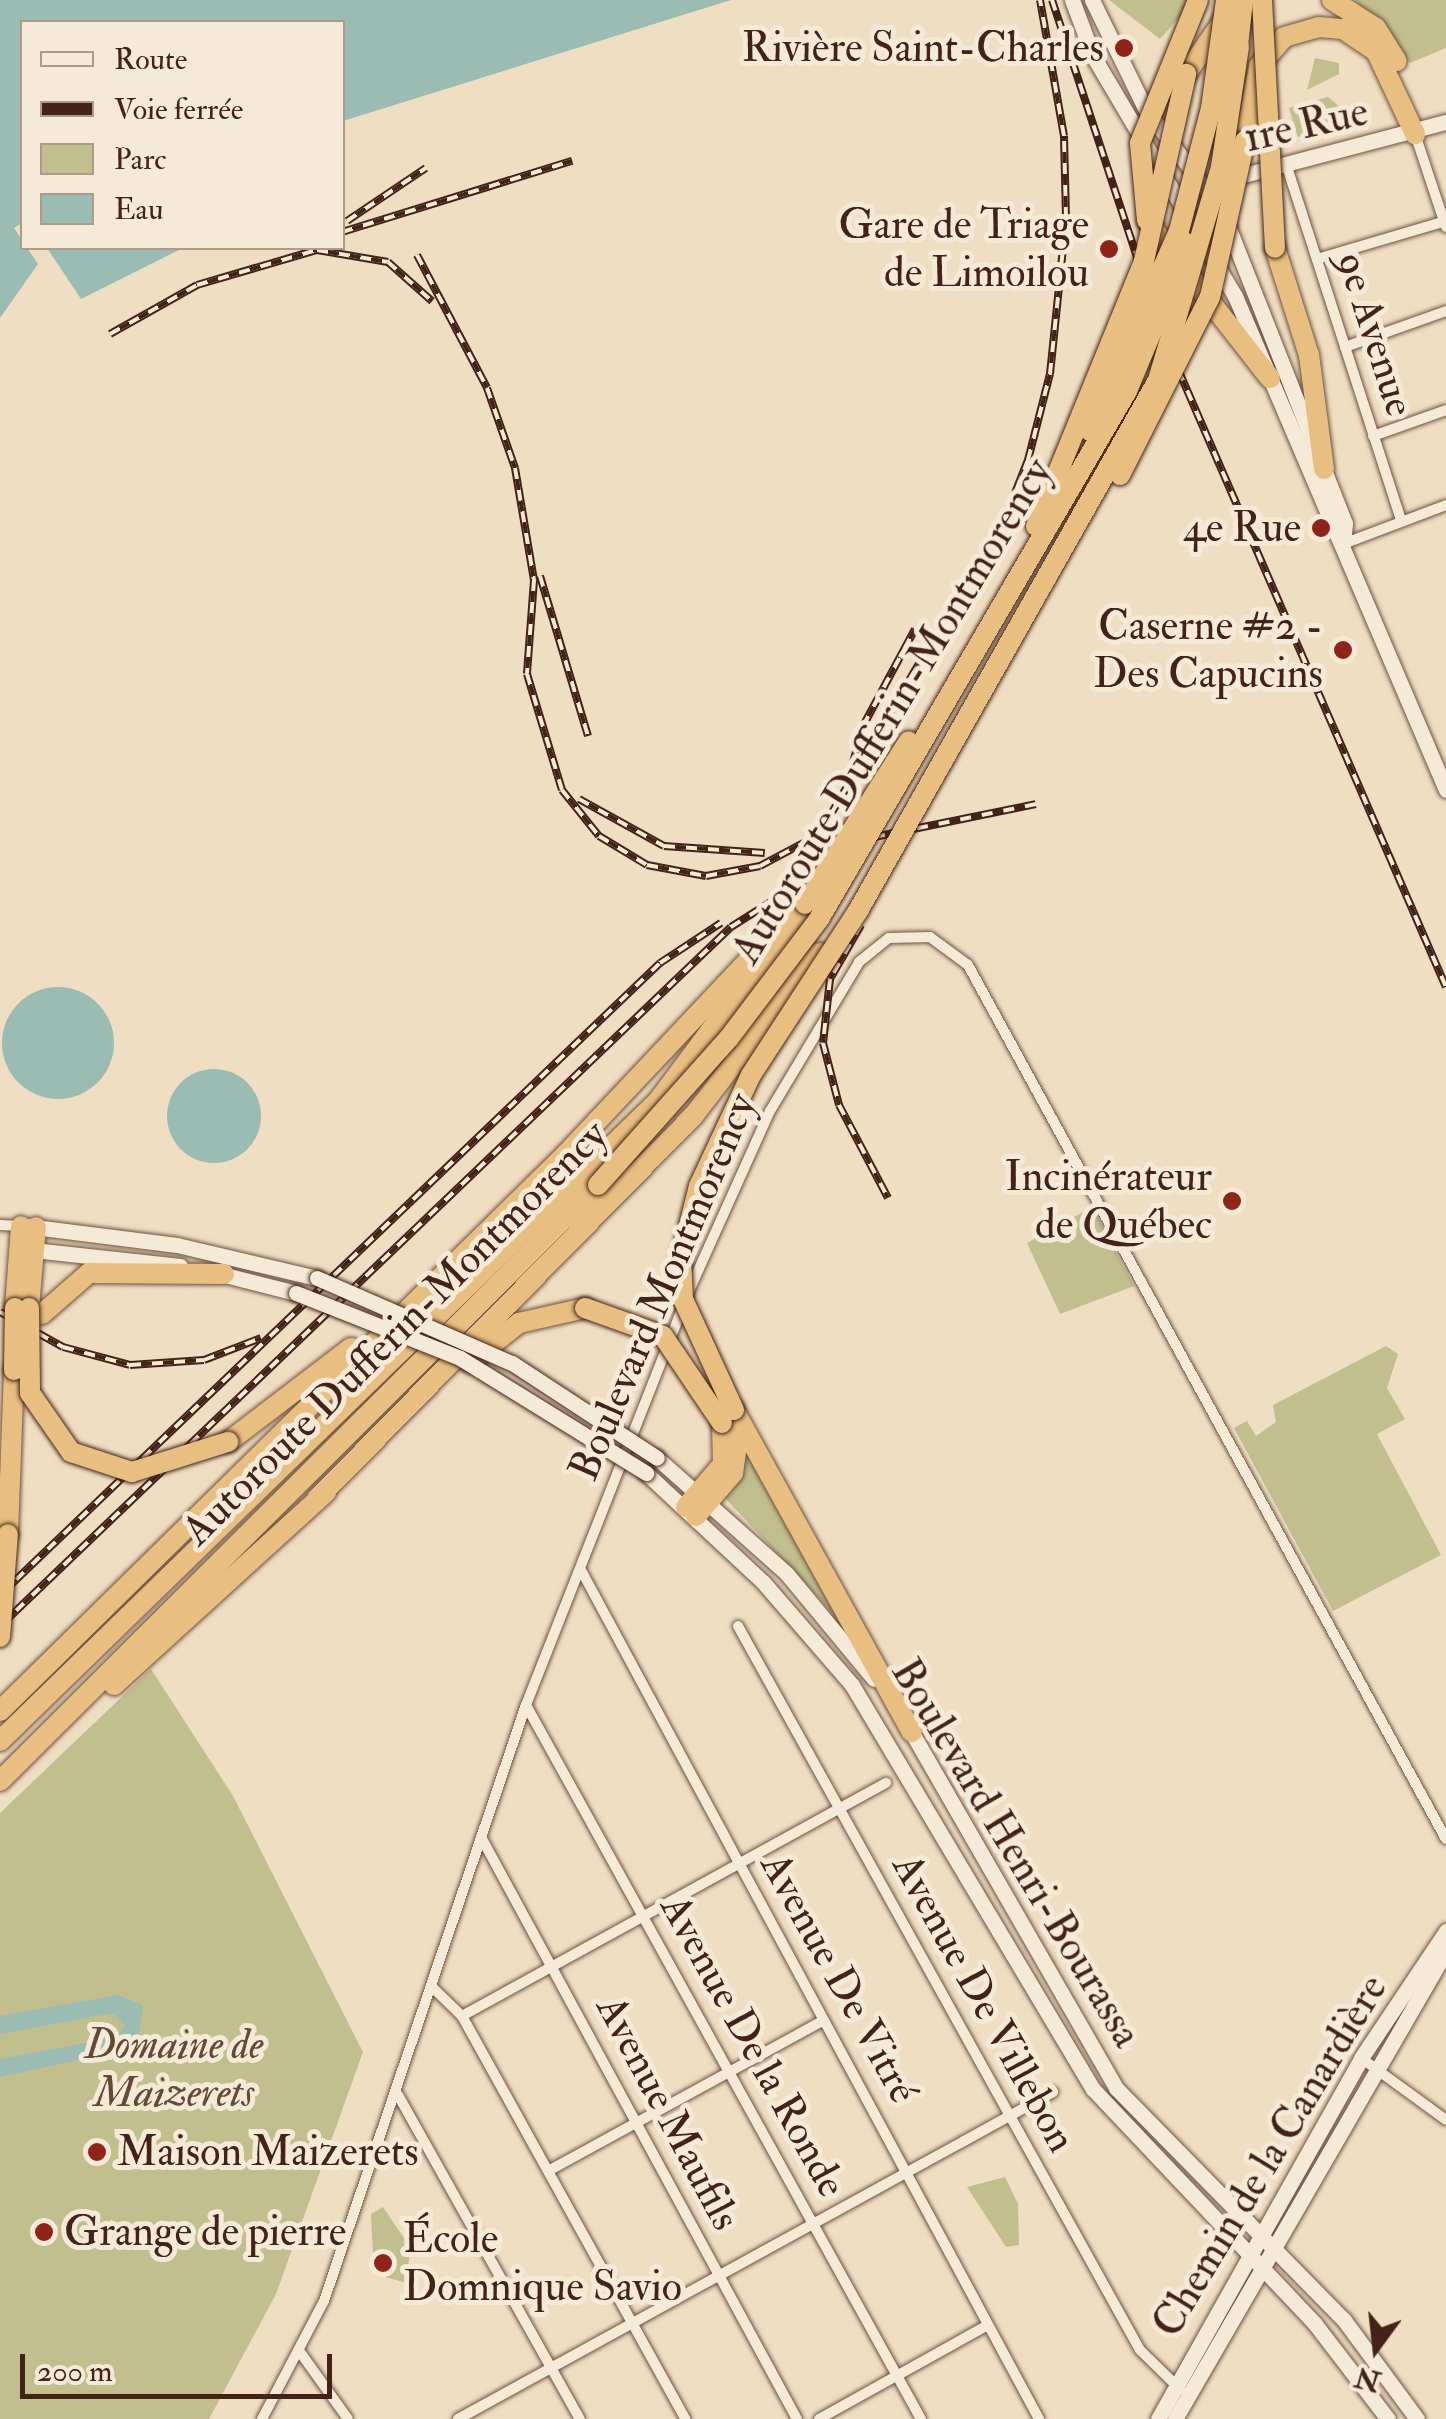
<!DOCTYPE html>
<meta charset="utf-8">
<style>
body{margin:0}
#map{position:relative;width:1446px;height:2419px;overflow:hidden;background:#f0dec2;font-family:"IM FELL Double Pica",serif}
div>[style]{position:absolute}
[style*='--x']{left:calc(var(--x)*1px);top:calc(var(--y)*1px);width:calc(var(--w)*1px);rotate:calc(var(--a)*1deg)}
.green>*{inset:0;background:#c1bf8e}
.water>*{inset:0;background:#9abcb2}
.round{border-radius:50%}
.roads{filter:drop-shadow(0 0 2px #6e5242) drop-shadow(0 0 2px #6e5242)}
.street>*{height:10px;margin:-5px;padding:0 5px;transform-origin:5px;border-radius:5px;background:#f5ead7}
.secondary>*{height:15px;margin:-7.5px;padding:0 7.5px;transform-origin:7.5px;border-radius:7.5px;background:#f5ead7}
.highway>*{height:20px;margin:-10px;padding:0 10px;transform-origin:10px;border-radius:10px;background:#e8bf81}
.rail>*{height:8px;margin-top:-4px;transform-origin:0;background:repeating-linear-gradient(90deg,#f5ead7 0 11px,#432317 0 22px);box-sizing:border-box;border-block:2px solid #432317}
.bridges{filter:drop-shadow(0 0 2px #432317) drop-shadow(0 0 2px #432317)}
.secondary-bridge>*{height:15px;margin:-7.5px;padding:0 7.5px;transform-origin:7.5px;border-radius:7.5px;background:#f5ead7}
.highway-bridge>*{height:20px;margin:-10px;padding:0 10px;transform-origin:10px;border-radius:10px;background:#e8bf81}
.dots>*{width:28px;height:28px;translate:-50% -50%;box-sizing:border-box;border:5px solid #f5ead7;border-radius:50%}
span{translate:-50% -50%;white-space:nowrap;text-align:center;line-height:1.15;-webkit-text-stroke:10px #f5ead7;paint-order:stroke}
.poi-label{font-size:42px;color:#432317}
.right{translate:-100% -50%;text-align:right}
.left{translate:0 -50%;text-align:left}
.street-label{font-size:42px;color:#432317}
.park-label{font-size:42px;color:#624a35;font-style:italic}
.legend{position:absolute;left:20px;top:20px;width:325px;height:230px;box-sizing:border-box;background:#f5ead7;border:2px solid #ae9a8a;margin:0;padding:12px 18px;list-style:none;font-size:30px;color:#432317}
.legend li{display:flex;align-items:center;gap:20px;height:50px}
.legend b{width:50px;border:2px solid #ae9a8a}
.north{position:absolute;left:1326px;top:2299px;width:100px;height:100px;-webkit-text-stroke:8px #f5ead7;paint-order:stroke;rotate:195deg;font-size:28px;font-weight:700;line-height:40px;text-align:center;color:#432317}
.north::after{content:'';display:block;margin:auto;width:35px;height:45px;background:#432317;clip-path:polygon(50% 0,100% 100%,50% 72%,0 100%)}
.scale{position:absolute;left:20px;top:2354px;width:312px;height:45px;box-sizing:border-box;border:5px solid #432317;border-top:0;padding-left:12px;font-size:30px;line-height:35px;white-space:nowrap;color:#432317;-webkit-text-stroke:8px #f5ead7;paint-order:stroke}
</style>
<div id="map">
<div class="green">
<i style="clip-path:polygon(1109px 0,1195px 0,1160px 39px)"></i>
<i style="clip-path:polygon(1355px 0,1446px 0,1446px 48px,1410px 63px)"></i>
<i style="clip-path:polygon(1315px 58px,1339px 63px,1339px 74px,1307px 90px)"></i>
<i style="clip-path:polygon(1328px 97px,1359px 123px,1298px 137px,1289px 108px)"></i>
<i style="clip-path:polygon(1092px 1207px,1134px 1286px,1060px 1314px,1027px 1243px)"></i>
<i style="clip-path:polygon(1386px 1346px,1398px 1354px,1387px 1388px,1405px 1419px,1377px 1434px,1441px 1555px,1333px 1611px,1234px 1428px,1247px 1421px,1256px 1436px,1276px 1422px,1273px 1405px)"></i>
<i style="clip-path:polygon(746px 1446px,847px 1628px,725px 1498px)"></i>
<i style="clip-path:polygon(151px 1669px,233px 1796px,363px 2052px,276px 2294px,209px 2419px,0 2419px,0 1813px)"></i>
<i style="clip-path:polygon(1005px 2177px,1018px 2204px,1019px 2245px,1006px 2247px,967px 2187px)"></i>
<i style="clip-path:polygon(383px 2207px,410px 2247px,407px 2283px,374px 2274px,371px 2214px)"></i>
</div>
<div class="water">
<i style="clip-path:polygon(0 0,731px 0,343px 121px,342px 22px,22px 22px,22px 223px,14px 228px,38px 264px,0 318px)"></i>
<i style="clip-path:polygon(47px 248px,183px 248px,81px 299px)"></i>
<i class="round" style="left:2px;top:987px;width:112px;height:112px"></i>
<i class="round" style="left:167px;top:1069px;width:94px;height:94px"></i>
<i style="clip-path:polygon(118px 1995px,143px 2005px,137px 2047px,0 2077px,0 2059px,117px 2037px,125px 2026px,113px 2013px,0 2034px,0 2016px)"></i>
</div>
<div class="roads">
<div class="street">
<i style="--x:1415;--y:134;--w:98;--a:71.6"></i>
<i style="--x:1287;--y:167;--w:372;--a:72.1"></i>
<i style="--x:1317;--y:259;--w:134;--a:-16.4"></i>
<i style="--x:1345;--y:347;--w:107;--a:-19.6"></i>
<i style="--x:1373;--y:436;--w:77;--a:-19.6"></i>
<i style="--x:1343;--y:544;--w:110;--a:-20.7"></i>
<i style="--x:0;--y:1225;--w:21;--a:3"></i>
<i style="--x:581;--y:1570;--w:965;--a:61.65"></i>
<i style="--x:738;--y:1626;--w:828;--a:60.96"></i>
<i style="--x:1140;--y:2350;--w:56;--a:44.3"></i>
<i style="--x:526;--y:1705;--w:816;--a:61.05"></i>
<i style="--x:481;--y:1837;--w:662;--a:61.5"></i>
<i style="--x:431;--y:1986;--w:43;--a:44.1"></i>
<i style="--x:462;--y:2016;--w:461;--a:61"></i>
<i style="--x:462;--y:2016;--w:484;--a:-28.8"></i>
<i style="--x:1361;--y:2058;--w:105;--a:36.1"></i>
<i style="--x:398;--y:2095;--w:372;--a:60.7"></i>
<i style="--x:550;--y:2170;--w:312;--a:-28.7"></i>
<i style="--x:300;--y:2352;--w:82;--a:54.4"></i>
<i style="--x:262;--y:2419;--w:133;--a:-62.3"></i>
<i style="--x:324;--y:2301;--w:629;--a:-71.28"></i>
<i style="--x:526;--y:1705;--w:445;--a:-68.5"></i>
<i style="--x:689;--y:1291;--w:197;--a:-65.8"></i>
<i style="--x:770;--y:1111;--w:174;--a:-59.1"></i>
<i style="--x:859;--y:962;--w:38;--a:-39"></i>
<i style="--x:889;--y:938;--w:41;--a:-1.4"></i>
<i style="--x:930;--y:937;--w:47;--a:36.4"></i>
<i style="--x:968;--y:965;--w:996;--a:61.33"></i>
<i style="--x:458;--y:2419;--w:679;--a:-28.79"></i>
<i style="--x:819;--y:2419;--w:193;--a:-29.1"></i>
</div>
<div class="secondary">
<i style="--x:1072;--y:0;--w:60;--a:69.4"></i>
<i style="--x:1093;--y:56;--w:279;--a:59.4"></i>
<i style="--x:1235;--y:296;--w:537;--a:66.87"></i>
<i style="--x:1092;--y:0;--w:120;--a:63.9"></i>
<i style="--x:1145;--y:108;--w:116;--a:53.4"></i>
<i style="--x:1228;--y:179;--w:225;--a:-14.7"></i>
<i style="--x:1226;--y:221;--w:325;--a:68.5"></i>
<i style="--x:1345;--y:523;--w:21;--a:95"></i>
<i style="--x:26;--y:1226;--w:152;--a:7.2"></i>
<i style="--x:177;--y:1245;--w:144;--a:13.3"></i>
<i style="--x:24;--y:1249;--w:157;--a:6.2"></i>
<i style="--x:217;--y:1273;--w:81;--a:14.2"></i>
<i style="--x:657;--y:1458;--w:174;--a:41.7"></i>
<i style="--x:787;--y:1574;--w:136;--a:50.4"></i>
<i style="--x:646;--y:1473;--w:160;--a:43"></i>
<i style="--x:763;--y:1582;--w:136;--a:49.2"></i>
<i style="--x:852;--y:1685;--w:470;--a:59.2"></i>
<i style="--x:1093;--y:2089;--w:323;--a:46.6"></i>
<i style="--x:1315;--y:2324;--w:120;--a:52.5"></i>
<i style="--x:908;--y:1726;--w:418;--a:60.1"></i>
<i style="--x:1116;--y:2088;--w:325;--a:45.5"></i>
<i style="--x:1344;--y:2320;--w:123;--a:53.6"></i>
<i style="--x:1158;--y:2419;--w:414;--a:-60.6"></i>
<i style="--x:1361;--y:2058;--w:153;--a:-56.2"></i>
<i style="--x:1175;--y:2419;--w:541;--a:-59.93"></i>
</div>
<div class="highway">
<i style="--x:1332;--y:0;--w:52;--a:32.5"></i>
<i style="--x:1376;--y:28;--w:39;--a:58"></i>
<i style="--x:1186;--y:74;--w:77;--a:-55.1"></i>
<i style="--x:1245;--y:141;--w:76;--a:-79.4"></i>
<i style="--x:1259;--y:66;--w:38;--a:-49"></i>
<i style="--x:1284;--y:37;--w:36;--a:-16"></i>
<i style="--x:1319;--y:27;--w:24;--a:5"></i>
<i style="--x:1343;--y:29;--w:40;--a:34"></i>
<i style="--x:1376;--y:51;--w:92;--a:64.8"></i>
<i style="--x:1148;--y:222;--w:198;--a:52"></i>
<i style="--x:1275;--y:248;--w:112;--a:72.4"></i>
<i style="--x:1309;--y:355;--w:115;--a:82.5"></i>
<i style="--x:15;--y:1308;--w:82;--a:-85.8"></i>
<i style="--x:29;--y:1308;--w:81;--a:-85.1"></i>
<i style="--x:42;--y:1314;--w:62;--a:-41.1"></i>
<i style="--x:89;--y:1273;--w:135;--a:0.4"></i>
<i style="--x:470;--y:1362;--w:63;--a:-38.5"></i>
<i style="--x:519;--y:1323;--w:68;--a:-12.8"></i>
<i style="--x:734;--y:1410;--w:368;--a:61.1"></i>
<i style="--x:228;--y:1442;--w:155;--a:-37.4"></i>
<i style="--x:317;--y:1499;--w:538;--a:-45.53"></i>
<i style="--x:694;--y:1115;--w:205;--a:-52.3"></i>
<i style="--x:686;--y:1507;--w:57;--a:-49.3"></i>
<i style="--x:723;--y:1464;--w:41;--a:-91.4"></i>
<i style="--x:696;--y:1516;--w:57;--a:-49.3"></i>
<i style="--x:733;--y:1473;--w:49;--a:-81.9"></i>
<i style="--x:8;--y:1534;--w:164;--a:-87.9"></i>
<i style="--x:114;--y:1685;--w:287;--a:-42.3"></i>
<i style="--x:0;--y:1711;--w:794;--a:-44.54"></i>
<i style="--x:566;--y:1154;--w:313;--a:-46.7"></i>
<i style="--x:0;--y:1741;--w:918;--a:-44.21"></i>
<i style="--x:658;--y:1101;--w:246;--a:-53.3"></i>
<i style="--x:0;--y:1781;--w:844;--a:-44.9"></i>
</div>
</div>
<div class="rail">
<i style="--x:1052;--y:0;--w:348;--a:71.7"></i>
<i style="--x:1161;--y:330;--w:716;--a:66.55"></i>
<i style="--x:347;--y:221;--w:95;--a:-33.9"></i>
<i style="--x:342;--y:232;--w:241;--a:-17.2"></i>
<i style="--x:417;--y:255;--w:150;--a:62.2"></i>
<i style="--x:487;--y:388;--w:85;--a:70.7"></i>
<i style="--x:515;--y:468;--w:114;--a:80.4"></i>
<i style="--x:534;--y:580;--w:94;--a:94.3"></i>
<i style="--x:527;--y:674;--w:121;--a:73.2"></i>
<i style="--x:562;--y:790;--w:59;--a:51.2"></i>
<i style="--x:599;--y:836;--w:56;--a:31.1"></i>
<i style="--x:647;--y:865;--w:60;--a:10.6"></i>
<i style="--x:706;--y:876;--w:55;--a:-10.5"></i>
<i style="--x:760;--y:866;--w:55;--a:-28"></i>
<i style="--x:809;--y:840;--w:34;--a:-50"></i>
<i style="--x:831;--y:814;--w:351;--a:-59.7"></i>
<i style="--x:1008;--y:511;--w:55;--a:-68.6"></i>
<i style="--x:1028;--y:460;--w:89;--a:-75.7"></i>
<i style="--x:1050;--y:374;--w:157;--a:-84.1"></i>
<i style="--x:1066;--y:218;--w:82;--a:-91.4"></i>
<i style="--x:1064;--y:136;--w:138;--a:-100"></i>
<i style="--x:110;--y:334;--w:100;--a:-29.4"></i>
<i style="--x:197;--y:285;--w:125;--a:-16.3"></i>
<i style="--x:317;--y:250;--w:72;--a:9.6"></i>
<i style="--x:388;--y:262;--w:59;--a:41.6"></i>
<i style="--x:540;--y:576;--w:167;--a:73.3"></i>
<i style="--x:850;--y:773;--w:49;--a:-74.5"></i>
<i style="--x:863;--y:726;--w:110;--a:-61.8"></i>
<i style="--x:579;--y:799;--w:97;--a:28.9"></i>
<i style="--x:664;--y:846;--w:101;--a:4"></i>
<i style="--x:861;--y:925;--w:62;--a:119.9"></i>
<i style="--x:830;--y:979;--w:64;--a:96.2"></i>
<i style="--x:823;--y:1043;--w:64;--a:75.5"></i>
<i style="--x:839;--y:1105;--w:105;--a:62.2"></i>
<i style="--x:0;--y:1312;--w:72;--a:29.1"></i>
<i style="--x:63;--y:1347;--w:69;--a:15"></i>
<i style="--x:130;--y:1365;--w:74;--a:-3.9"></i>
<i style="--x:204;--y:1360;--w:61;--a:-21.1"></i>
<i style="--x:0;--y:1595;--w:914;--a:-43.76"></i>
<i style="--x:660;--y:963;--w:73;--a:-33.3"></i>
<i style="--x:0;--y:1626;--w:1011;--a:-43.72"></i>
<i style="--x:731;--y:927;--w:169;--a:-32.2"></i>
<i style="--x:874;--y:837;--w:165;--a:-11.5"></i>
</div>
<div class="bridges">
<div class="secondary-bridge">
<i style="--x:317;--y:1278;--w:213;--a:23.6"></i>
<i style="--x:512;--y:1363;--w:173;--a:33.2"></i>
<i style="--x:296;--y:1293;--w:176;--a:21.6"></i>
<i style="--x:460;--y:1358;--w:219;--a:31.7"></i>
</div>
<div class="highway-bridge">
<i style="--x:1262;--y:0;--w:248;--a:87"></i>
<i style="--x:1237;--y:55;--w:55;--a:-83.8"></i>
<i style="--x:1147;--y:220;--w:77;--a:-95.2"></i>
<i style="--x:1140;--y:143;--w:154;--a:-67.9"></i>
<i style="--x:1090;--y:431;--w:219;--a:-66"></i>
<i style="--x:1179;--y:231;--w:127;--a:-75.4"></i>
<i style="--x:1211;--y:108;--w:109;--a:-82.1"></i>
<i style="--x:1120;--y:475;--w:199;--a:-63.2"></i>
<i style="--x:1210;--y:297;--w:160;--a:-77.4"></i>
<i style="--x:1036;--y:526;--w:286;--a:-67.8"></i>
<i style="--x:1144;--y:261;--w:192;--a:-77.3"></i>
<i style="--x:805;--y:904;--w:193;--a:-57.5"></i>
<i style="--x:598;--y:1185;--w:197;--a:-48.3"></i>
<i style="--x:729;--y:1038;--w:149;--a:-52.9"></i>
<i style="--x:819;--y:919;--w:611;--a:-59.74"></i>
<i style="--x:1127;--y:391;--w:160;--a:-67.3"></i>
<i style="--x:29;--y:1308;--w:85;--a:89.3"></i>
<i style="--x:30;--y:1393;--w:72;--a:55.2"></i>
<i style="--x:71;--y:1452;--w:64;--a:18.2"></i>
<i style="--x:132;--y:1472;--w:101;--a:-17.4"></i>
<i style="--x:585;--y:1308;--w:83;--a:19.7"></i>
<i style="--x:663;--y:1336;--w:105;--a:55.9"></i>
<i style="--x:14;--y:1370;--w:62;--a:-89.1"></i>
<i style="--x:734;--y:1410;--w:122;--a:-114.7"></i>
<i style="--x:683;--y:1299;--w:41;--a:-92.8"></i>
<i style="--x:681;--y:1258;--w:74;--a:-76"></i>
<i style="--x:699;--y:1186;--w:123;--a:-64.9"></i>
<i style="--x:751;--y:1075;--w:196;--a:-56.9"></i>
<i style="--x:858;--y:911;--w:610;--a:-60.53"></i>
<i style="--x:1158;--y:380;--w:222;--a:-73.5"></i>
<i style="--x:1221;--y:167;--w:122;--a:-81.5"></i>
<i style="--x:0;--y:1637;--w:103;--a:-85.6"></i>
</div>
</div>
<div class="dots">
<i style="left:1124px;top:48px;background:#8f2418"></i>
<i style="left:1109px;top:249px;background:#8f2418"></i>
<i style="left:1321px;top:528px;background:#8f2418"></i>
<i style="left:1343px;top:650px;background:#8f2418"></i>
<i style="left:1232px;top:1201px;background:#8f2418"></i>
<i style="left:97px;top:2152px;background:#8f2418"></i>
<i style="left:44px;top:2232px;background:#8f2418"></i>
<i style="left:383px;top:2263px;background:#8f2418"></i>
</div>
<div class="poi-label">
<span class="right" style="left:1104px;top:48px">Rivière Saint-Charles</span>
<span class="right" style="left:1089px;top:249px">Gare de Triage<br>de Limoilou</span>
<span class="right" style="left:1301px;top:528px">4e Rue</span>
<span class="right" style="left:1323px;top:650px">Caserne #2 -<br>Des Capucins</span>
<span class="right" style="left:1212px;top:1201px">Incinérateur<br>de Québec</span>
<span class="left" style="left:117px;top:2152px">Maison Maizerets</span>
<span class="left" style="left:64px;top:2232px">Grange de pierre</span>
<span class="left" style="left:403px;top:2263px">École<br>Domnique Savio</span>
</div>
<div class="street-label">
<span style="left:1306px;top:125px;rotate:-13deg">1re Rue</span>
<span style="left:1375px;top:334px;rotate:72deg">9e Avenue</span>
<span style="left:892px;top:711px;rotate:-59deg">Autoroute Dufferin-Montmorency</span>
<span style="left:663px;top:1287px;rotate:-67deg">Boulevard Montmorency</span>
<span style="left:395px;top:1333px;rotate:-45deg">Autoroute Dufferin-Montmorency</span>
<span style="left:1016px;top:1853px;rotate:59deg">Boulevard Henri-Bourassa</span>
<span style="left:839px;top:1978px;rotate:61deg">Avenue De Vitré</span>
<span style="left:984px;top:2003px;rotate:61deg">Avenue De Villebon</span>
<span style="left:753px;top:2046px;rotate:61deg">Avenue De la Ronde</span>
<span style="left:668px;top:2113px;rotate:62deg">Avenue Maufils</span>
<span style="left:1270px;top:2156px;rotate:-59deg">Chemin de la Canardière</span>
</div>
<div class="park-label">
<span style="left:174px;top:2069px">Domaine de<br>Maizerets</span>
</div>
<ul class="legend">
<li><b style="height:12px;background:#f5ead7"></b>Route</li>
<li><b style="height:12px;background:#432317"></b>Voie ferrée</li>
<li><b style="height:28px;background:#c1bf8e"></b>Parc</li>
<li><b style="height:28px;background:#9abcb2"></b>Eau</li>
</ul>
<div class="north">N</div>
<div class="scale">200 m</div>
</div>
